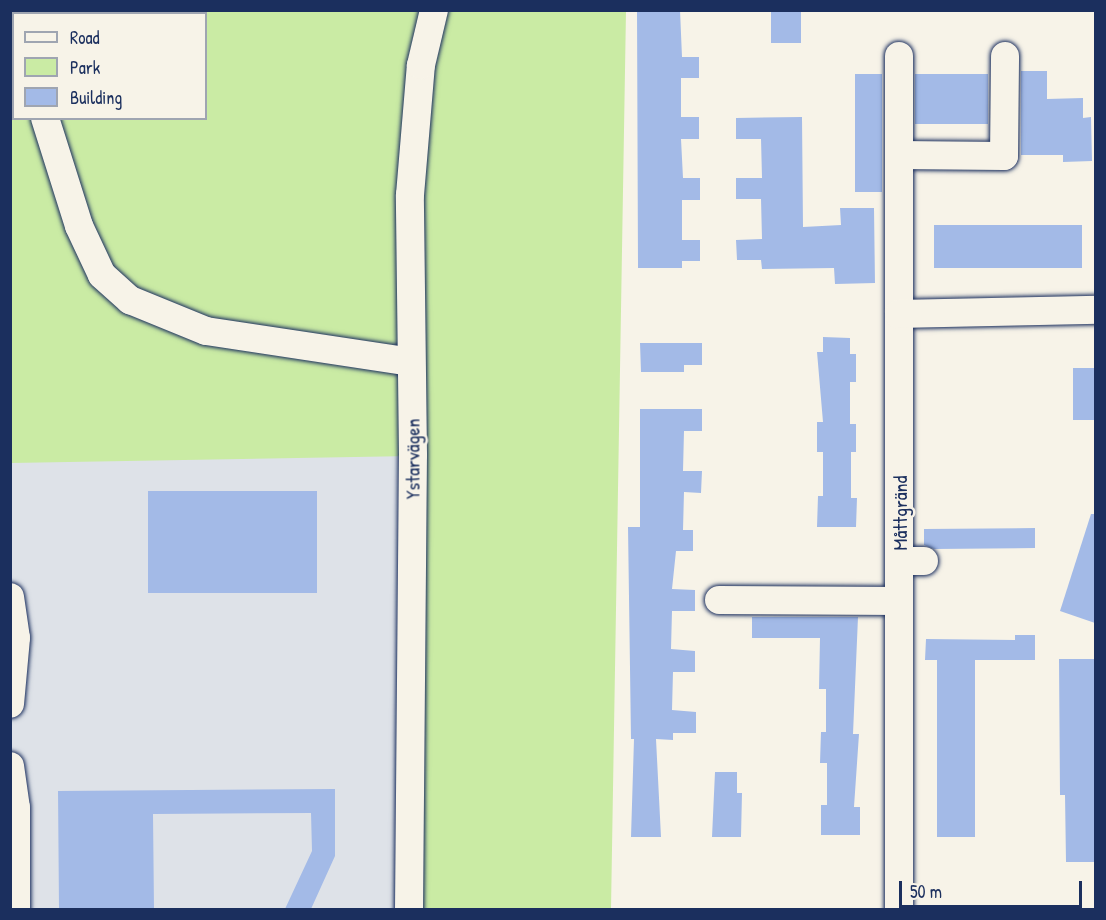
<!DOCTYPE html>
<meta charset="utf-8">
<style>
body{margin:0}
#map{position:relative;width:1106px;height:920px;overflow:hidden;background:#f7f3e8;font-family:"Patrick Hand",sans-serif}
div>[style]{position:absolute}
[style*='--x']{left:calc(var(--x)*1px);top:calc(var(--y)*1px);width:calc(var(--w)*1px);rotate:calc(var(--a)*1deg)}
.built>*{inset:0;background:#dee2e8;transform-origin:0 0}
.green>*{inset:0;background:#caeba4}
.building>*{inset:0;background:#a3bae7;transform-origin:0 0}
.roads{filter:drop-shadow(0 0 2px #1b2f5e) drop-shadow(0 0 2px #1b2f5e)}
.minor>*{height:28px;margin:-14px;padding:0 14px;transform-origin:14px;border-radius:14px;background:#f7f3e8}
span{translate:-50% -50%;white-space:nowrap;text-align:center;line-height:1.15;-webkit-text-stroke:5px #f7f3e8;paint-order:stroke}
.street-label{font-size:20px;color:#1b2f5e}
.frame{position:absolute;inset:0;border:12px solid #1b2f5e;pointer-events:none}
.legend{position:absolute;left:12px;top:12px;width:195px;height:108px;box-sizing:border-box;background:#f7f3e8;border:2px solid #9fa5b1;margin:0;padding:8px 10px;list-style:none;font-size:18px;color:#1b2f5e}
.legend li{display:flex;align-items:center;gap:12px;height:30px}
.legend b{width:30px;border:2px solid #9fa5b1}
.scale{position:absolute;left:899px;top:881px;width:183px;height:27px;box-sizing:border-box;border:3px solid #1b2f5e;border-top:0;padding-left:8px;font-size:18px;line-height:21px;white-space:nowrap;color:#1b2f5e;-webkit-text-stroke:4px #f7f3e8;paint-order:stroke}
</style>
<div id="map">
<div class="built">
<i style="left:399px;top:456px;width:453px;height:389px;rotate:90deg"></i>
</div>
<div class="green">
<i style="clip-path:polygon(27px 11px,626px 11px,611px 909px,409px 909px,412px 456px,11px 463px,10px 48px,13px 47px,14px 118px,206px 118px,206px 14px)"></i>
</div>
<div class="building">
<i style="clip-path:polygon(637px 10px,680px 10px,682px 57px,699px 57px,699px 78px,681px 78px,681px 117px,699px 117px,699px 139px,681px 139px,683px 178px,700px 178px,700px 200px,682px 200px,682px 240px,700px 240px,700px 261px,682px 261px,682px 268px,638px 268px)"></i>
<i style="left:771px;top:10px;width:30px;height:33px"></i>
<i style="clip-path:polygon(1021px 71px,1047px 71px,1047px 99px,1083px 98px,1083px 118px,1091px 117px,1092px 161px,1063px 162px,1063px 155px,1021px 155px)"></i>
<i style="left:855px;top:74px;width:27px;height:118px"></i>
<i style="left:988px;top:74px;width:50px;height:73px;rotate:90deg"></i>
<i style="clip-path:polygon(802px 117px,803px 227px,841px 225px,840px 208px,874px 208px,875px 283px,835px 284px,834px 268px,762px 269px,761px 260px,737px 260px,736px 240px,762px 239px,761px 199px,736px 199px,736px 178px,762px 178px,761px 139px,736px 139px,736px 118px)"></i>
<i style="left:934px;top:225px;width:148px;height:43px"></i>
<i style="clip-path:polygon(823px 337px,850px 338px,850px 354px,856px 354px,856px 382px,850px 382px,850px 424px,856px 424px,856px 452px,851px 452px,851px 498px,857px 498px,856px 527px,817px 527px,818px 496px,823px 496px,823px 452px,817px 452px,817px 422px,823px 422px,817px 352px,823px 352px)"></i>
<i style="clip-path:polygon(640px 343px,702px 343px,702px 365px,684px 365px,684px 372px,641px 372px)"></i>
<i style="left:1095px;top:368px;width:52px;height:22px;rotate:90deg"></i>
<i style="clip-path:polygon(640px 409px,702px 409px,702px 431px,684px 431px,683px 471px,702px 471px,701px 493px,684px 492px,683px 530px,693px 530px,693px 551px,676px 551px,672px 589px,695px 590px,695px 611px,672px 611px,671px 649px,695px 651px,695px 672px,673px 672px,672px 710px,696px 712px,696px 733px,673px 733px,673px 740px,656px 739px,661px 837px,631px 837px,634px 739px,631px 739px,628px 527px,640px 527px)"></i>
<i style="left:148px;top:491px;width:169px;height:102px"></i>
<i style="clip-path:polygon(1091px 514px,1095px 514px,1095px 623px,1060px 611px)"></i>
<i style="clip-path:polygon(1035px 528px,1035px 548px,934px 549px,924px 545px,924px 529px)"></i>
<i style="clip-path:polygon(752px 617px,858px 617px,853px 734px,859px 734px,854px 807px,860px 807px,860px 835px,821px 835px,821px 805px,827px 805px,827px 763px,820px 763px,821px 732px,826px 732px,826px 689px,819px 689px,820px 638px,752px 638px)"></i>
<i style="clip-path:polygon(1015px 635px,1035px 635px,1035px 660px,975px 660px,975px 837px,937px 837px,937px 660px,925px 660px,926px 639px,1015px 640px)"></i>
<i style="clip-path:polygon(1059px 659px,1095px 659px,1095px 862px,1066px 862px,1065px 795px,1060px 795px)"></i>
<i style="clip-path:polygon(715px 772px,737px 772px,737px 793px,742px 793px,741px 837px,712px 837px)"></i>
<i style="clip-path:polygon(335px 789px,335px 856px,311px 909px,285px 909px,312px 851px,311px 813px,153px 814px,154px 909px,59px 909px,58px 791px)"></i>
</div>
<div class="roads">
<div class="minor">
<i style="--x:10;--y:29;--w:9;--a:63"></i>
<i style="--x:45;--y:118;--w:113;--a:72.5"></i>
<i style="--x:79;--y:226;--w:54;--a:64.9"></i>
<i style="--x:102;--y:275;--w:38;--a:42"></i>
<i style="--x:130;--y:300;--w:82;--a:22.2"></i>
<i style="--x:206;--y:331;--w:207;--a:8.6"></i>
<i style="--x:899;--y:155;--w:105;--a:0.5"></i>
<i style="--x:1004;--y:156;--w:100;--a:-89.4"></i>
<i style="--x:899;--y:314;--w:258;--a:-90"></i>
<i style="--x:899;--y:561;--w:25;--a:0"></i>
<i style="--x:10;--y:597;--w:41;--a:81.7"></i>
<i style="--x:16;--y:638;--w:66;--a:95.2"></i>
<i style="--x:719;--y:600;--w:180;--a:0.3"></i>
<i style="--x:10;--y:766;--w:42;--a:81.9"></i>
<i style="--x:16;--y:808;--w:102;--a:90"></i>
<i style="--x:409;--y:910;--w:455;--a:-89.5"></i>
<i style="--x:413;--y:455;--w:260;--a:-90.7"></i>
<i style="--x:410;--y:195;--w:130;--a:-85.2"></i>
<i style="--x:421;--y:65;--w:57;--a:-76.7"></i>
<i style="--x:899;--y:910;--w:596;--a:-90"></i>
<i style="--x:899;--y:314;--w:197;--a:-1.2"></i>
</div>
</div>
<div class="street-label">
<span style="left:412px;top:459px;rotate:-90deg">Ystarvägen</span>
<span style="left:899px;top:513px;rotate:-90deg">Måttgränd</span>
</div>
<div class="frame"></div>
<ul class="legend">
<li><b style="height:8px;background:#f7f3e8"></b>Road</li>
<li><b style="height:16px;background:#caeba4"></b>Park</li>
<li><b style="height:16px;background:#a3bae7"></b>Building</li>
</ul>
<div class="scale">50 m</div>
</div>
